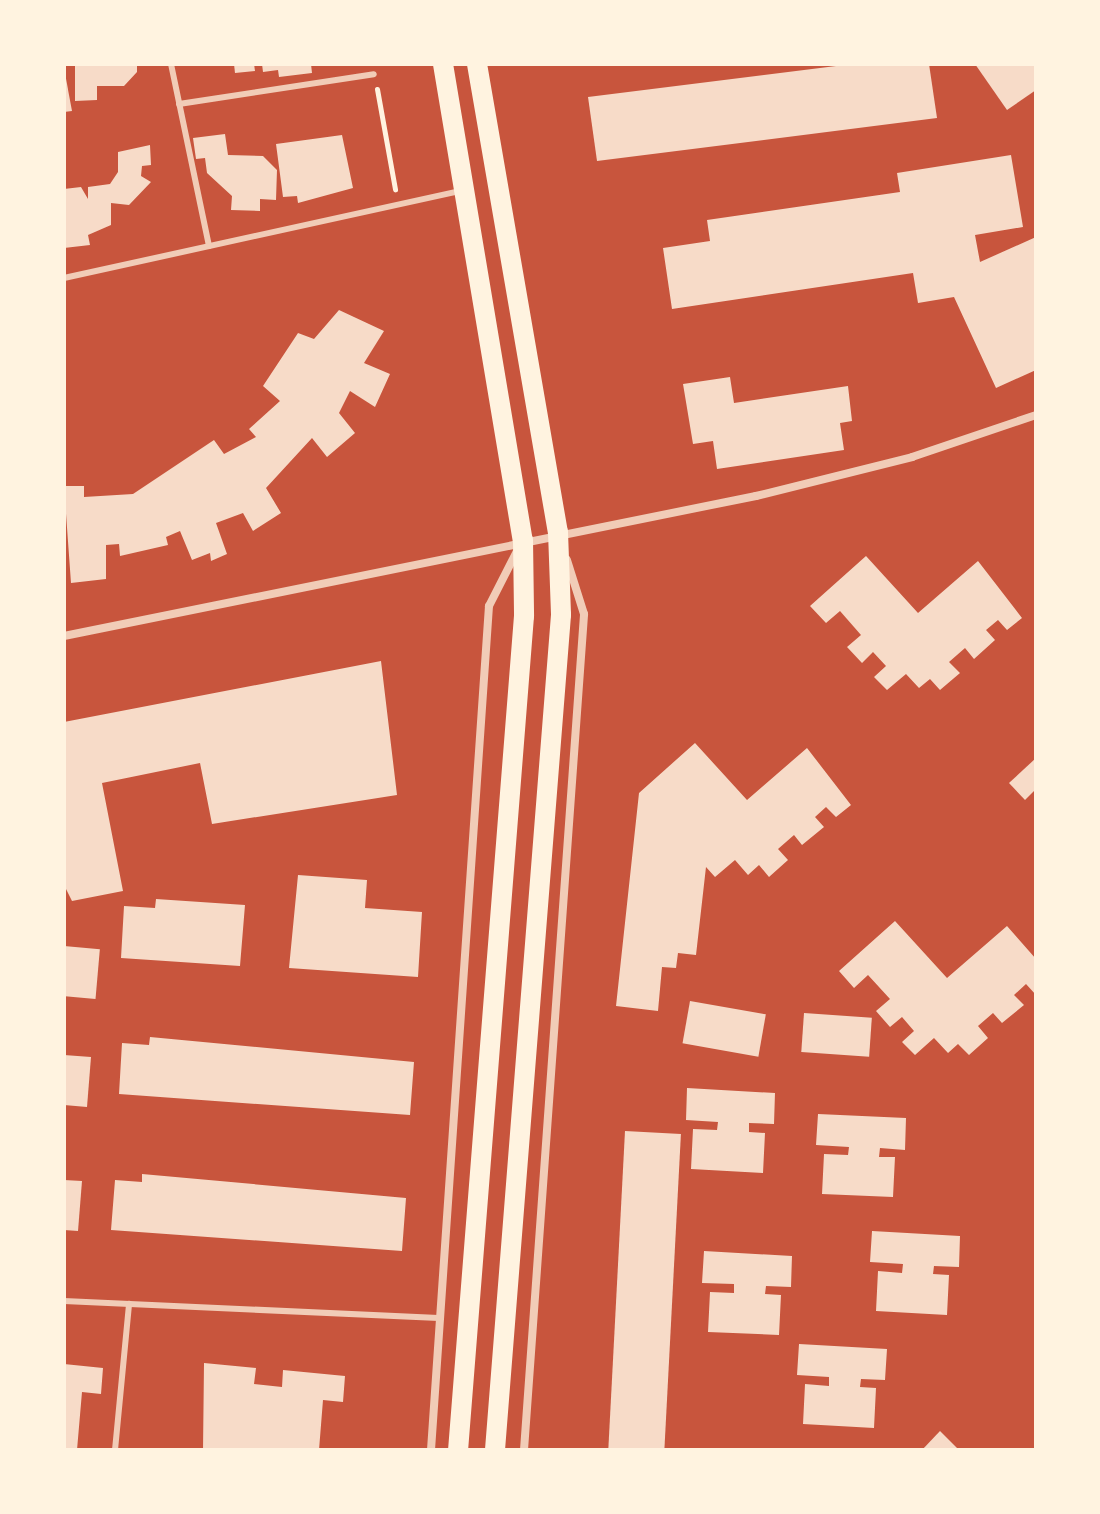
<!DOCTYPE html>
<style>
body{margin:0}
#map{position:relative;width:1100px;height:1514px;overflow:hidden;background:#c8553d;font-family:"Work Sans",sans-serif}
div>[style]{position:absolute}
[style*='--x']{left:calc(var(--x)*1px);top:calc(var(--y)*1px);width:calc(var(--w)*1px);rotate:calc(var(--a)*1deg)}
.building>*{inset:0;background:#f7dbc8;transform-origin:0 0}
.path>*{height:5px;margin:-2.5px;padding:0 2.5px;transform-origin:2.5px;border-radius:2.5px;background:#fff3e0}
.service>*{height:6px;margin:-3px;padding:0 3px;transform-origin:3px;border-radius:3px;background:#f1ccb7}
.minor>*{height:8px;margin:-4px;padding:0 4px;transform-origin:4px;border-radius:4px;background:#f1ccb7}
.primary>*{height:20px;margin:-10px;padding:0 10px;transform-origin:10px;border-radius:10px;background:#fff3e0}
span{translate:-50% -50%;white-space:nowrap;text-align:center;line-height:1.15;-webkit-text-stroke:7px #fff3e0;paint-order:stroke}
.frame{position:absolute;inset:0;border:66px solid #fff3e0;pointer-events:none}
</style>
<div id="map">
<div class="building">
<i style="clip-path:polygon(75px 64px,137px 64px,137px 72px,124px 86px,97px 86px,97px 100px,75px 101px)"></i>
<i style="clip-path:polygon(234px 64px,254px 64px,255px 71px,235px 73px)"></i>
<i style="clip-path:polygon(262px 64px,311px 64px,312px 73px,279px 77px,278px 70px,263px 72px)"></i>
<i style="clip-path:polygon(852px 64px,929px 64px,937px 118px,597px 161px,588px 97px)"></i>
<i style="clip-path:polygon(975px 64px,1036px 64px,1036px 90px,1007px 110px)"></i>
<i style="clip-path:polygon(64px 68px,72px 111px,64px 112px)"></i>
<i style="clip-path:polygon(225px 134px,228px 155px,263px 156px,277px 170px,276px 200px,260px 199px,260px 211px,231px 210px,232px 196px,207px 173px,205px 158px,196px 159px,193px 138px)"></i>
<i style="clip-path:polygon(342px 135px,353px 188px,298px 203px,297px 196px,283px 197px,276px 144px)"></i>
<i style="clip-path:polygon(150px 145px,151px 165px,142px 166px,141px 176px,151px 182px,129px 205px,111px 203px,111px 225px,88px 235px,90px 245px,64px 248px,64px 189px,81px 187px,88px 199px,88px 187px,110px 184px,118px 172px,118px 152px)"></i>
<i style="clip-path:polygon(1011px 155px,1023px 227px,975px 235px,980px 262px,1036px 237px,1036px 370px,996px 388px,954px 297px,918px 303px,913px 273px,672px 309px,663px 248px,710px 241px,707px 220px,900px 192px,897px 173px)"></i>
<i style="clip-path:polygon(339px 310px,384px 331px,364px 363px,390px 374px,375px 407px,350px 391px,339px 413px,355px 433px,327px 457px,312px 438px,266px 488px,281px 513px,253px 531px,243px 513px,216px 523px,227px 554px,211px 561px,210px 553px,192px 560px,180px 531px,166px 537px,168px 545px,120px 556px,119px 544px,106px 545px,106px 579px,71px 583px,64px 486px,84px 486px,84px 497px,133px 494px,214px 440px,224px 454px,256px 437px,249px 429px,280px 401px,263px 386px,298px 333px,314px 339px)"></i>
<i style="clip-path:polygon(730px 377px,734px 403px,848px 386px,852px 421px,840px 423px,844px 450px,717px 469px,713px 441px,693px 444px,683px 384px)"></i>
<i style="clip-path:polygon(866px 556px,918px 613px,978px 561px,1022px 618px,1007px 630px,998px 620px,986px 630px,995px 640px,974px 659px,965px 648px,949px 662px,960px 673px,940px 690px,930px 679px,919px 688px,906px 674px,887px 690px,874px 677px,886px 666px,873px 652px,862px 663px,847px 647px,861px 635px,840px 611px,826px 623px,810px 606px)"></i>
<i style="clip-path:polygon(381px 661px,397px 795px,212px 824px,200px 763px,102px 783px,123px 891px,72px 901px,64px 885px,64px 722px)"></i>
<i style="clip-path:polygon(695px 743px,747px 800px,807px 748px,851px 805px,836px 817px,826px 807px,815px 817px,824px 827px,802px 845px,794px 835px,778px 849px,788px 860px,769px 877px,759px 865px,748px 875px,735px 860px,715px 877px,706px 867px,696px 955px,678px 953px,676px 968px,662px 967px,658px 1011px,616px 1006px,639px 793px)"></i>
<i style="clip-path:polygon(1036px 758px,1036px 789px,1025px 800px,1009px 783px)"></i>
<i style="clip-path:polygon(298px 875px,367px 880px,365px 908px,422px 912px,418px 977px,289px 968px)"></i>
<i style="clip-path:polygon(156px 899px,245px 905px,240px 966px,121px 958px,124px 906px,155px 908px)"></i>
<i style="clip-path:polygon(895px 921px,947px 978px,1007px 926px,1036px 959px,1036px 995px,1026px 984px,1014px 995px,1024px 1005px,1002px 1023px,993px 1013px,978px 1026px,988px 1038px,969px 1055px,958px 1044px,948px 1053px,934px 1038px,915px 1055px,902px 1042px,914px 1031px,902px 1017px,890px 1027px,876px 1011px,890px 999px,868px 975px,854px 988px,839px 971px)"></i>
<i style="left:64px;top:946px;width:36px;height:50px;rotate:5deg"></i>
<i style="left:690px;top:1001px;width:77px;height:43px;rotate:10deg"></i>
<i style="left:804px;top:1013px;width:68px;height:39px;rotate:4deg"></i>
<i style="clip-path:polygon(150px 1037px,414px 1062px,410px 1115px,119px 1094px,122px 1043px,149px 1045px)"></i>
<i style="clip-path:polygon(64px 1055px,91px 1057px,87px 1107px,64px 1105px)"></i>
<i style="clip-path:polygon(687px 1088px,775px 1093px,774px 1124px,749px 1123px,749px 1132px,765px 1133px,763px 1173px,691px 1169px,693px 1129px,717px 1130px,718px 1122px,686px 1120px)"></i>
<i style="clip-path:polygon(818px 1114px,906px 1118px,905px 1150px,880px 1148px,879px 1157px,895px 1157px,893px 1197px,822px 1194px,824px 1154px,848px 1155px,849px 1147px,816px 1145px)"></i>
<i style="left:625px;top:1131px;width:56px;height:319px;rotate:3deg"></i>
<i style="clip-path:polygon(142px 1174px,406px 1198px,402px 1251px,111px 1230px,115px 1180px,142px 1182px)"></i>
<i style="clip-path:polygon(64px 1180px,82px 1181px,78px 1231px,64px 1230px)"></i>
<i style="clip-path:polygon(872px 1231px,960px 1236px,959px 1267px,934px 1266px,933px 1274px,949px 1275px,947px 1315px,876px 1311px,878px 1271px,902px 1273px,903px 1264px,870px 1262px)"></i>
<i style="clip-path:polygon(704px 1251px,792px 1256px,791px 1287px,766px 1286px,765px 1294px,781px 1295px,779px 1335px,708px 1332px,710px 1292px,734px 1293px,734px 1284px,702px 1283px)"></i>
<i style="clip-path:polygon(799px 1344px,887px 1349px,885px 1380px,861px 1379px,860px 1387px,876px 1388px,874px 1428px,803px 1424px,805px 1384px,829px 1386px,829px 1377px,797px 1375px)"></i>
<i style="clip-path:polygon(204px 1363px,256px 1368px,254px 1384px,282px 1387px,283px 1370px,345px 1376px,343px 1402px,323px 1400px,319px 1450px,203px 1450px)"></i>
<i style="clip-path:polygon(64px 1364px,103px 1368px,101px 1394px,82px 1392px,77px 1450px,64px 1450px)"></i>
<i style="clip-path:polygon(940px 1431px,959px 1450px,922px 1450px)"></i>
</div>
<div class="path">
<i style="--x:377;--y:89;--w:102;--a:79.8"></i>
</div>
<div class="service">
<i style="--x:171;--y:64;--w:186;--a:78.2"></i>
<i style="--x:179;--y:104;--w:197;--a:-8.7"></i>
<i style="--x:64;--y:278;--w:406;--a:-12.4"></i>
<i style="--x:64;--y:1301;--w:375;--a:2.6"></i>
<i style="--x:115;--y:1450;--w:147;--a:-84.5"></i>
</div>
<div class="minor">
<i style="--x:64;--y:636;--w:706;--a:-11.44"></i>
<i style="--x:756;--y:496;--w:161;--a:-14"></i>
<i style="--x:912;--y:457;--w:131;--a:-18.7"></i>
<i style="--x:431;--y:1450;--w:846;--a:-86.07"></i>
<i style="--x:489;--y:606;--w:62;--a:-63"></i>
<i style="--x:524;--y:1450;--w:838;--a:-85.89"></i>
<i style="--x:584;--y:614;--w:57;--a:-107.5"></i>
</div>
<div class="primary">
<i style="--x:443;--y:64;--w:483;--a:80.5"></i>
<i style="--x:523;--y:540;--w:76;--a:89.2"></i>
<i style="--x:524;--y:616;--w:837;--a:94.52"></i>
<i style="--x:477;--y:64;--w:475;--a:80.2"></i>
<i style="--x:558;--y:532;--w:83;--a:87.9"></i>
<i style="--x:561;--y:615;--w:838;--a:94.52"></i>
</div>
<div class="frame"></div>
</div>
